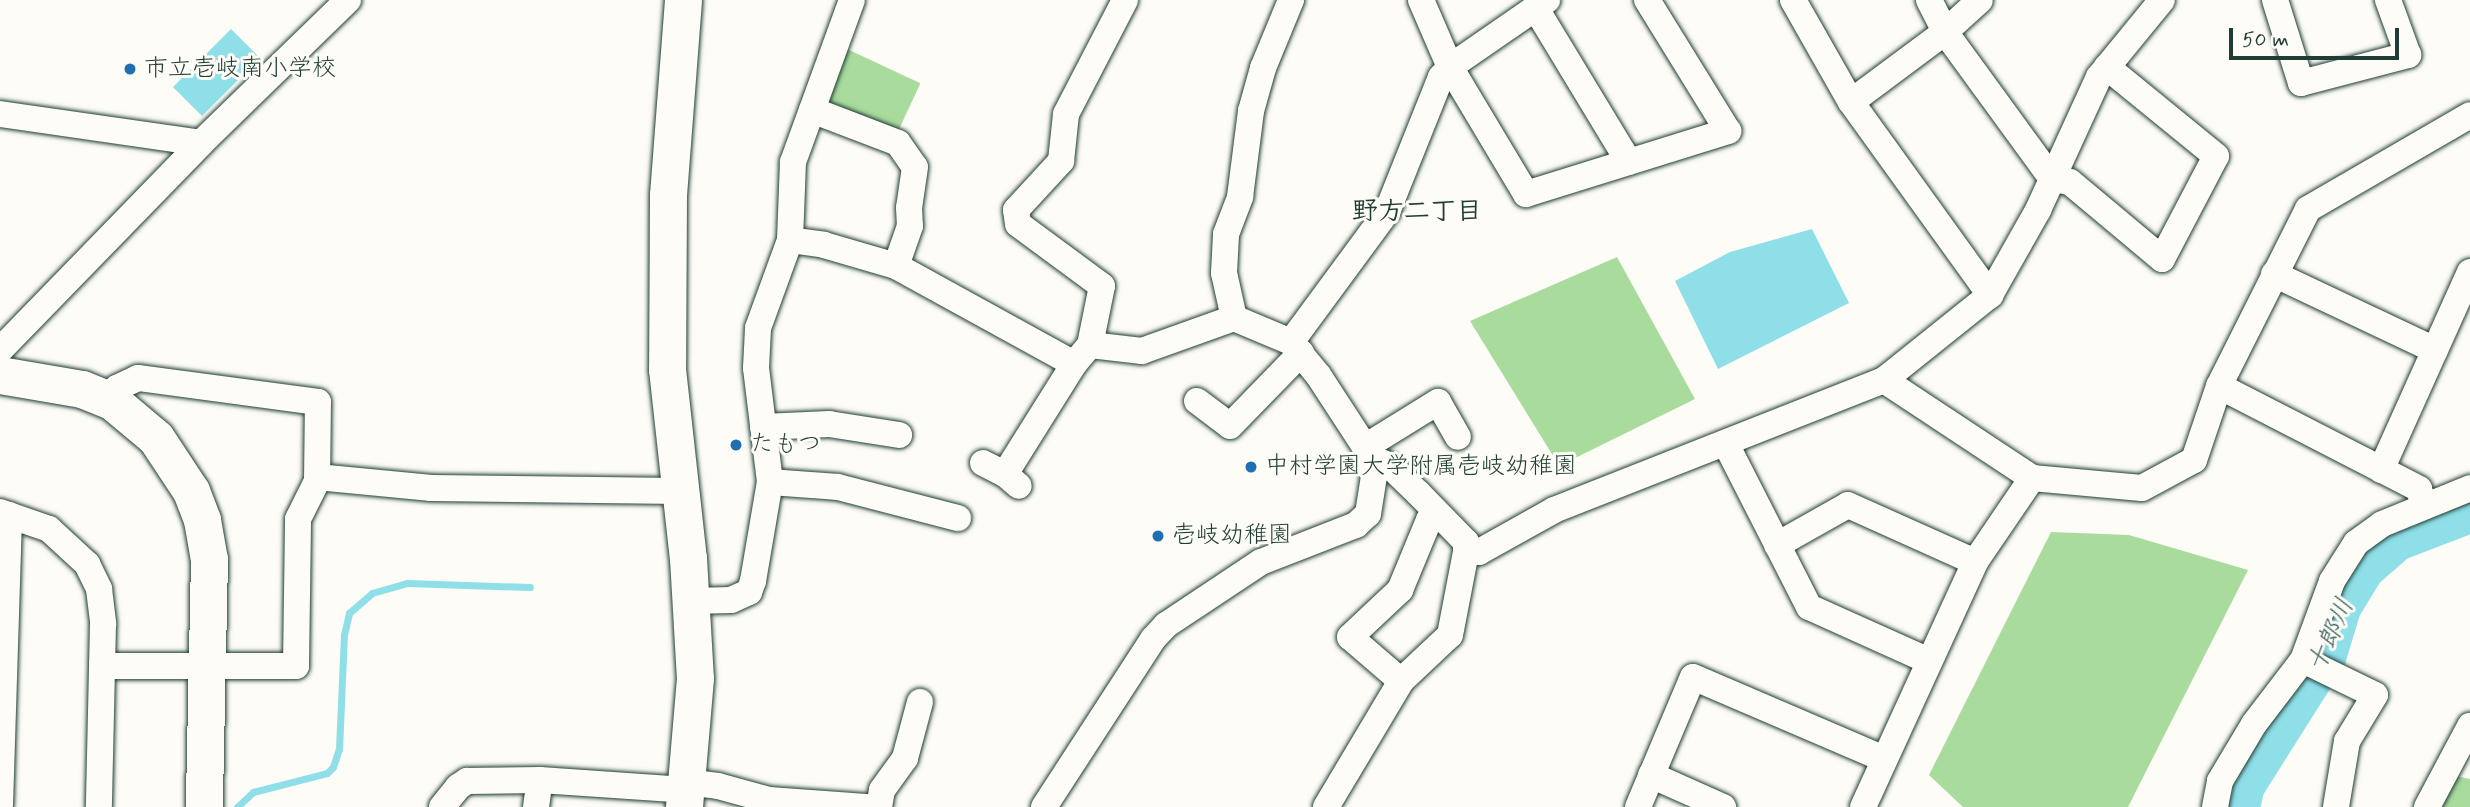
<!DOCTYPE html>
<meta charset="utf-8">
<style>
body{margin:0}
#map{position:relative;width:2470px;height:807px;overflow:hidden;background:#fdfcf7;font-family:Mynerve,"Klee One",sans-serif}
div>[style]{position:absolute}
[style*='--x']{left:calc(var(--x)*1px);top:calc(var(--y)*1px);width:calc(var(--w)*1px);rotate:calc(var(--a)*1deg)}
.green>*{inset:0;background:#a9db9d;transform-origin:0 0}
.water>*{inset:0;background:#8fdfe9;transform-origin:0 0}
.stream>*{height:7px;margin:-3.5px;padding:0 3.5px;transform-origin:3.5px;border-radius:3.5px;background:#8fdfe9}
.river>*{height:40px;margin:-20px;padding:0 20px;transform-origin:20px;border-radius:20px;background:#8fdfe9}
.roads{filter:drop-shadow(0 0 2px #1f3d34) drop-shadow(0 0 2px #1f3d34)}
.street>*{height:26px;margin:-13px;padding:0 13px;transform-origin:13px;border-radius:13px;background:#fdfcf7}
.secondary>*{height:37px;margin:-18.5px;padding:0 18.5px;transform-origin:18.5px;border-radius:18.5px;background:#fdfcf7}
.dots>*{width:19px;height:19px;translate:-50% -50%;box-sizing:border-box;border:4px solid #fdfcf7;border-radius:50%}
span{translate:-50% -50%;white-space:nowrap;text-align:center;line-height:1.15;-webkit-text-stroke:6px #fdfcf7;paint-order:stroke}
.poi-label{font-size:24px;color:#1f3d34}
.left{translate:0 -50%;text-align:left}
.neighbourhood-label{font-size:26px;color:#1f3d34;font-weight:700}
.water-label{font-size:26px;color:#355d58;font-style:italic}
.scale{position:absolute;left:2229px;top:28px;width:170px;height:32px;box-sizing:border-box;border:4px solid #1f3d34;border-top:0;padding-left:9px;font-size:21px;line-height:24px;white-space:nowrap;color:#1f3d34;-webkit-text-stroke:5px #fdfcf7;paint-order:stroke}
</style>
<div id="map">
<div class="green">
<i style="left:847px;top:49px;width:81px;height:65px;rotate:25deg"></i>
<i style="clip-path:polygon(1617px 257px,1695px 399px,1567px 462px,1555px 459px,1470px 321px)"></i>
<i style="clip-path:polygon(2051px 532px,2129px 535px,2248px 570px,2128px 807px,1963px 807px,1929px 775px)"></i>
<i style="clip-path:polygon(2455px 776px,2470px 779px,2470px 807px,2439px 807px)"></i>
</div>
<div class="water">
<i style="left:231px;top:29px;width:41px;height:82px;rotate:45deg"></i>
<i style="clip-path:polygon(1812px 229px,1849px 303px,1718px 369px,1675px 281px,1730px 252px)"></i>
</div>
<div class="stream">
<i style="--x:237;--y:807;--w:22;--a:-43"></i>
<i style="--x:253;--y:792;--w:76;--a:-14.4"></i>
<i style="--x:327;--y:773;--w:8;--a:-45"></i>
<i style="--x:333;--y:767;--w:19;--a:-72"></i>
<i style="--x:339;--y:749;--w:114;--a:-87.5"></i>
<i style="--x:344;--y:635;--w:23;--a:-77"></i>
<i style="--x:349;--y:613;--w:30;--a:-41"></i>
<i style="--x:372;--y:593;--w:36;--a:-16"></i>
<i style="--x:407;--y:583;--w:123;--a:1.9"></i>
</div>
<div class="river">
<i style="--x:2240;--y:807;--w:22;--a:-77"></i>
<i style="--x:2245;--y:786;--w:151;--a:-57.7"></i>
<i style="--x:2326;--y:658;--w:52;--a:-73.3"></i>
<i style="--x:2341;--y:608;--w:44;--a:-58.8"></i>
<i style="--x:2364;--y:570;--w:44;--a:-41.3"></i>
<i style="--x:2397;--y:541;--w:78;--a:-21"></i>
</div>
<div class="roads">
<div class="street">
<i style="--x:1421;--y:0;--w:73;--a:66.6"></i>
<i style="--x:1450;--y:67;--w:148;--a:59.1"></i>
<i style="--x:1526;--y:194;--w:212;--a:-17.3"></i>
<i style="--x:1728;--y:131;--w:154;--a:-121.7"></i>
<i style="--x:1793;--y:0;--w:117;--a:60.4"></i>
<i style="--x:1851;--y:102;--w:238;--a:54.2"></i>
<i style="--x:1929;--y:0;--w:36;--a:63"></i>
<i style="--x:1945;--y:32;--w:182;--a:53.9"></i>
<i style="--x:2052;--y:179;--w:18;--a:9"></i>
<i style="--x:2070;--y:182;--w:120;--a:39.9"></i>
<i style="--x:2162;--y:259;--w:116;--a:-62.3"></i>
<i style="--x:2216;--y:156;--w:141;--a:-140.8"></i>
<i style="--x:2275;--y:0;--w:87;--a:72.6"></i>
<i style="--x:2301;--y:83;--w:111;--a:-14.7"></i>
<i style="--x:2408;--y:55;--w:59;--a:-110"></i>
<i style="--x:1535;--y:7;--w:181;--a:58.8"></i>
<i style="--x:1851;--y:102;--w:117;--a:-36.7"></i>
<i style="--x:1945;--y:32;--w:47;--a:-42.4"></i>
<i style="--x:812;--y:110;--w:92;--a:21"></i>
<i style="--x:898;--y:143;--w:29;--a:55"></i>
<i style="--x:915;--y:167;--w:41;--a:98.3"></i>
<i style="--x:909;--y:208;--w:18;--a:87"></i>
<i style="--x:910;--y:226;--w:42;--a:109.3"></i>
<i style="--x:0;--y:114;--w:203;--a:8.2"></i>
<i style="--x:790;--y:240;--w:34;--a:8"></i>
<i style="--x:824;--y:245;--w:75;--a:16.3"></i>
<i style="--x:896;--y:266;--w:203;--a:28.8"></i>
<i style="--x:2274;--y:274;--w:178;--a:25.3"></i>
<i style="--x:1234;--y:318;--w:46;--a:-102.5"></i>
<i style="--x:1224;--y:273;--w:39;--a:-87"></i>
<i style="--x:1226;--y:234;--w:40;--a:-69"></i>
<i style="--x:1240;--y:197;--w:87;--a:-82.7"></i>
<i style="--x:1251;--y:111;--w:45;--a:-74.4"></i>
<i style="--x:1263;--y:68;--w:74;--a:-67.6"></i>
<i style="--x:1291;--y:342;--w:162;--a:-53.6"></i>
<i style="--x:1387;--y:212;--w:145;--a:-68.2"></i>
<i style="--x:1441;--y:77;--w:13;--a:-48"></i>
<i style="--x:1450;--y:67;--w:118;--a:-34.6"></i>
<i style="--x:0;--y:350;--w:289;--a:-45.8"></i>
<i style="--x:201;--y:143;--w:205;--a:-44.2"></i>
<i style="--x:1884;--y:380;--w:178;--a:33.5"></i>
<i style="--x:2032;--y:478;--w:110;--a:5.2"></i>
<i style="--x:2142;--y:488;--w:59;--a:-28.3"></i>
<i style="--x:2194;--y:460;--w:78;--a:-71.3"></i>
<i style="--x:2219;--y:386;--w:198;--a:-63.3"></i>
<i style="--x:2308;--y:209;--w:187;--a:-30.1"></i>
<i style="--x:2219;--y:386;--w:225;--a:27.2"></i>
<i style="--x:2419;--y:489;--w:18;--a:74"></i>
<i style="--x:1197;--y:401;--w:41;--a:37.1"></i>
<i style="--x:1230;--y:426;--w:102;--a:-45.8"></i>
<i style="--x:763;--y:427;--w:66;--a:-2.6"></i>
<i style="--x:829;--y:424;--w:71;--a:8.9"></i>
<i style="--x:1726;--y:444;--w:183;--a:63"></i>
<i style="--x:1809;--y:607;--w:132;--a:24.2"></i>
<i style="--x:1365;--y:447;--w:86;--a:-31.7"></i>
<i style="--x:1438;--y:402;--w:40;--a:60.3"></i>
<i style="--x:983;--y:463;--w:25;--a:27"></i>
<i style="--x:1005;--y:474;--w:18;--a:41"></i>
<i style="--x:2381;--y:470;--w:217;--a:-65.8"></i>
<i style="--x:1005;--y:474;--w:130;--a:-57.9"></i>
<i style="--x:1074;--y:364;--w:25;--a:-50"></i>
<i style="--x:1090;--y:345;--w:60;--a:-78.5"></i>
<i style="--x:1102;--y:286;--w:104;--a:-143.6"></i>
<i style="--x:1018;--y:224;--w:14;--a:-98"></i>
<i style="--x:1016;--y:210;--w:67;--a:-47.4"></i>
<i style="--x:1061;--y:161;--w:47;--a:-83.9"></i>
<i style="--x:1066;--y:114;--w:128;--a:-62.6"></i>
<i style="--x:317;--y:477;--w:115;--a:5.5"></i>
<i style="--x:431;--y:488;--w:249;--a:0.7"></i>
<i style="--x:770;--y:482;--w:68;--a:4.2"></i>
<i style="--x:838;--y:487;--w:124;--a:14.5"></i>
<i style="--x:0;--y:512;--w:52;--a:19.1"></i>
<i style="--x:49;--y:529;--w:52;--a:42.6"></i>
<i style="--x:87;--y:564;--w:28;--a:64"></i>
<i style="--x:99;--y:589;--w:35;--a:83"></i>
<i style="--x:103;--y:624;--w:183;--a:91.3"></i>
<i style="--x:1777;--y:545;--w:81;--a:-29.4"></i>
<i style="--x:1848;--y:505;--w:139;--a:24.2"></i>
<i style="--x:1466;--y:552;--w:13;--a:0"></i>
<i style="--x:1479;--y:552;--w:86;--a:-29.2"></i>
<i style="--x:1554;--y:510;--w:355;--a:-21.5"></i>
<i style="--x:1884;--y:380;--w:136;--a:-38.7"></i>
<i style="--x:1990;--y:295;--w:98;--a:-60.5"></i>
<i style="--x:2038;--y:210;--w:146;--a:-65.4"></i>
<i style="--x:2099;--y:77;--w:99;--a:-50.7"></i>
<i style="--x:691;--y:601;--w:40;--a:-1.4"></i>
<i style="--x:731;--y:600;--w:20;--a:-24"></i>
<i style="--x:749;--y:592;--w:12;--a:-70"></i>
<i style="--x:753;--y:581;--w:100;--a:-80.3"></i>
<i style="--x:770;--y:482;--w:115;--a:-97"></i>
<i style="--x:756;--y:368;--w:40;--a:-87.1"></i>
<i style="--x:758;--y:328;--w:94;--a:-70"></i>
<i style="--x:790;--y:240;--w:78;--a:-87.8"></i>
<i style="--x:793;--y:162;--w:172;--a:-70"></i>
<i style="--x:2303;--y:660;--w:80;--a:25.9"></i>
<i style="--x:2375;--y:695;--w:54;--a:121.3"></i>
<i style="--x:2347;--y:741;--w:67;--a:99.5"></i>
<i style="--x:102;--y:666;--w:194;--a:0"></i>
<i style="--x:296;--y:666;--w:147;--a:-89.2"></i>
<i style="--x:298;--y:519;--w:42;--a:-63.4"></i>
<i style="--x:317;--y:481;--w:79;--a:-89.3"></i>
<i style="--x:318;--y:402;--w:182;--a:-172.4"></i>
<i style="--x:138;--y:378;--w:23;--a:155"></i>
<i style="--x:117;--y:388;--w:14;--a:111"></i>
<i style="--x:1401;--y:681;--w:67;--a:-139.2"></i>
<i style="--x:1350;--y:637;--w:69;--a:-43.2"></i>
<i style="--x:1400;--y:590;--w:76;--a:-67.5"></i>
<i style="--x:1429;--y:520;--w:9;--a:-49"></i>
<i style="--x:1651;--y:775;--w:79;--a:24"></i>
<i style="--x:686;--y:782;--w:32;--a:7"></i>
<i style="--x:718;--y:786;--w:53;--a:15.4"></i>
<i style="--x:769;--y:800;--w:97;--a:4.1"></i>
<i style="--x:0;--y:805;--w:290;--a:-88.2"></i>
<i style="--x:442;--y:807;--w:26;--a:-51"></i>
<i style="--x:458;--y:787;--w:11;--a:-34"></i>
<i style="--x:467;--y:781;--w:73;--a:-0.8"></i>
<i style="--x:540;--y:780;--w:145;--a:3.9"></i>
<i style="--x:536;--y:807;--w:27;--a:-82"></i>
<i style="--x:879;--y:807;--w:17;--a:-80"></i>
<i style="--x:882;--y:790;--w:39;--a:-54"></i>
<i style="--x:905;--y:758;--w:58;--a:-75"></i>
<i style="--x:1044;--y:807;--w:200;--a:-57"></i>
<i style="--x:1153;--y:639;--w:19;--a:-47"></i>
<i style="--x:1166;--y:625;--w:114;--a:-33.6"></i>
<i style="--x:1261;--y:562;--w:102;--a:-21.3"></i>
<i style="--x:1356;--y:525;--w:16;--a:-43"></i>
<i style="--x:1368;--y:514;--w:38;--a:-81"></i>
<i style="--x:1374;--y:476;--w:30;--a:-107"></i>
<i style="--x:1365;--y:447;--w:86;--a:-123.1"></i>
<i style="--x:1318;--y:375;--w:43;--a:-129.3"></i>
<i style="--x:1291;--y:342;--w:62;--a:-157.2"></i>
<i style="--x:1234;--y:318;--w:98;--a:160.3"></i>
<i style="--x:1142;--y:351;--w:52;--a:-173.4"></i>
<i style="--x:1326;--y:807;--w:147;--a:-59.2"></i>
<i style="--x:1401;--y:681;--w:67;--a:-43.2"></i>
<i style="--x:1450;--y:635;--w:85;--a:-79.1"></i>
<i style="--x:1466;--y:552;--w:10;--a:-90"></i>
<i style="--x:1466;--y:542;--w:69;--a:-134.4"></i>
<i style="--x:1418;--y:493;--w:39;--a:-136"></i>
<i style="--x:1390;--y:466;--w:22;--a:-156"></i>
<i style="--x:1638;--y:807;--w:141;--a:-67.1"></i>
<i style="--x:1693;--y:677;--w:208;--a:23.2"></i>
<i style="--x:1863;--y:807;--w:269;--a:-65.4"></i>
<i style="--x:1975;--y:562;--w:102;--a:-55.8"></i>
<i style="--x:2215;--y:807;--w:26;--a:-79"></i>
<i style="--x:2220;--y:781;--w:66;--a:-59.2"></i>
<i style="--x:2254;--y:724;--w:81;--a:-52.6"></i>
<i style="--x:2303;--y:660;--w:84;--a:-69.8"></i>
<i style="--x:2332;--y:581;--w:45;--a:-57.7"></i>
<i style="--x:2356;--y:543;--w:32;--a:-36"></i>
<i style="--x:2382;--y:524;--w:95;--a:-22.2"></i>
<i style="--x:2427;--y:807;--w:92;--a:-62"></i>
</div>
<div class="secondary">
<i style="--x:683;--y:0;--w:196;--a:94.4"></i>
<i style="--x:668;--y:195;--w:174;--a:90.3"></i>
<i style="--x:667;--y:369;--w:190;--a:83.7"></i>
<i style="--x:688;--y:558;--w:120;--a:86.7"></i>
<i style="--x:695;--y:678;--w:129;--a:94.9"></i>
<i style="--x:0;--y:375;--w:83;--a:9.7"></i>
<i style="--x:82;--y:389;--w:32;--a:22"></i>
<i style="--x:112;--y:401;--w:57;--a:40.1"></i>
<i style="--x:156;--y:438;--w:64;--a:56.6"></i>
<i style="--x:191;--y:491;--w:31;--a:69"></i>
<i style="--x:202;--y:520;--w:40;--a:80"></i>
<i style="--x:209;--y:559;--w:248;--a:91.2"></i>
</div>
</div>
<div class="dots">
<i style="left:130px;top:69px;background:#1f6fb2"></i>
<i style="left:736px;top:445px;background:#1f6fb2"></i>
<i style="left:1251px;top:467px;background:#1f6fb2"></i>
<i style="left:1158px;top:536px;background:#1f6fb2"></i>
</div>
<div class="poi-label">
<span class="left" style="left:144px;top:69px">市立壱岐南小学校</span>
<span class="left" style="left:750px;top:445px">たもつ</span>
<span class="left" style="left:1265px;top:467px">中村学園大学附属壱岐幼稚園</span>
<span class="left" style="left:1172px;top:536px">壱岐幼稚園</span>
</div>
<div class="neighbourhood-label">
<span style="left:1417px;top:213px">野方二丁目</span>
</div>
<div class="water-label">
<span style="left:2332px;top:636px;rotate:-66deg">十郎川</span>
</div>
<div class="scale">50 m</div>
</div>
